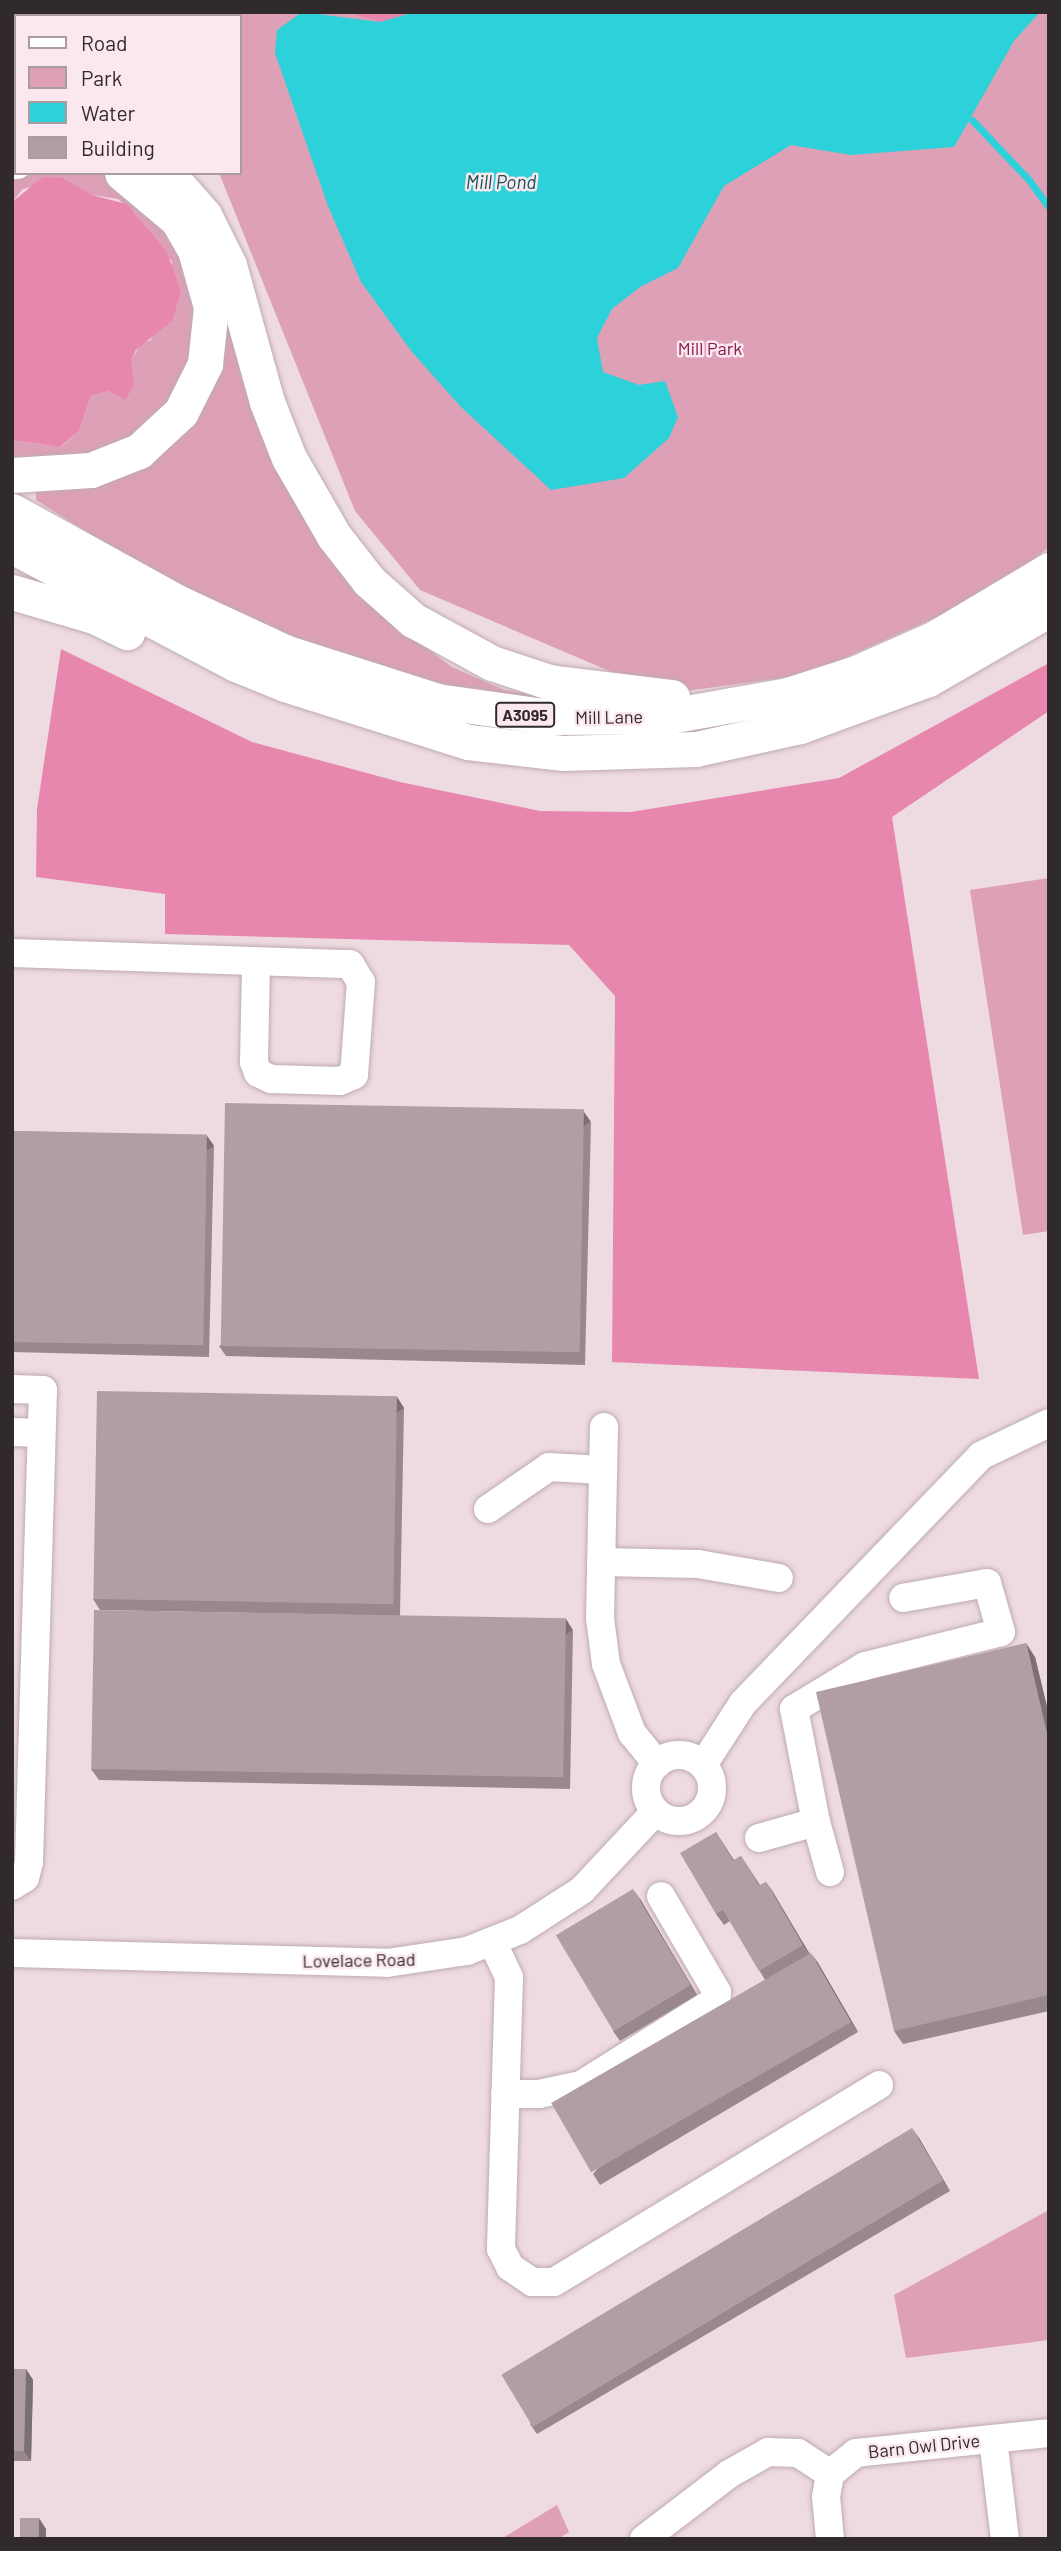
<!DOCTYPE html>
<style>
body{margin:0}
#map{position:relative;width:1061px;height:2551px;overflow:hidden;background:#eedae1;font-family:Barlow,sans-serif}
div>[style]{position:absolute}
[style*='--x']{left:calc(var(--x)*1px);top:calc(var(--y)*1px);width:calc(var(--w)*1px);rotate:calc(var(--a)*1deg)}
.green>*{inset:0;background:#dea0b7}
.forest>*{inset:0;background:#e887ae}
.water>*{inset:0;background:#2cd1da}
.stream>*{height:7px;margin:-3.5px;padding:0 3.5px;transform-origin:3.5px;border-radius:3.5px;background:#2cd1da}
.roads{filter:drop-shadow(0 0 2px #beabb1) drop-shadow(0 0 2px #beabb1)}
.minor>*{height:28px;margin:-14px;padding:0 14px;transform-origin:14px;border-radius:14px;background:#fff}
.minor>.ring{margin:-14px;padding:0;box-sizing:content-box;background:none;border:28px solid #fff;border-radius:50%}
.major>*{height:35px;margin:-17.5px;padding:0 17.5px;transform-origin:17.5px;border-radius:17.5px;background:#fff}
.wall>*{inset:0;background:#98888d}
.shaded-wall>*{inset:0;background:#7c6f73;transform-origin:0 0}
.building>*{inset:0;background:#b19ea4;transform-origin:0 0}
span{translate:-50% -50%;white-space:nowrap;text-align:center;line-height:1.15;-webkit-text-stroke:5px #fbe7ee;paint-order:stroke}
.shield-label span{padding:2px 5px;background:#fbe7ee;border:2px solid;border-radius:5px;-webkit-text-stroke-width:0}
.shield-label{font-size:16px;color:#312a2c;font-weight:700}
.park-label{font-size:18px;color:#8b1954}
.street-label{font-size:18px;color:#312a2c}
.water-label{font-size:19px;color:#105256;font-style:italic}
.frame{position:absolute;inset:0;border:14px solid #312a2c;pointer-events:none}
.legend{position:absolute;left:14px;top:14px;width:228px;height:161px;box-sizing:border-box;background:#fbe7ee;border:2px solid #aa9ba0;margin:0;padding:9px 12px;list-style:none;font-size:21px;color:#312a2c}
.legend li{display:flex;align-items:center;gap:14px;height:35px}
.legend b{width:35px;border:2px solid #aa9ba0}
</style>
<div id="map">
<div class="green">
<i style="clip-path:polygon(12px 12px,1049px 12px,1049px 547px,993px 592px,806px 675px,663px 694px,420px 590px,355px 511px,219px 173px,240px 173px,240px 16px,16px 16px,12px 111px)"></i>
<i style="clip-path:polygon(12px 167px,16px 173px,104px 173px,126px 185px,144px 197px,197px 285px,194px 357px,157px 420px,102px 457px,12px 465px,12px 440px,61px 447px,79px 431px,91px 396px,108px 391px,125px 399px,131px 360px,141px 344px,151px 340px,172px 262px,135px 213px,118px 199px,92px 195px,63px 179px,23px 189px,12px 202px)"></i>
<i style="clip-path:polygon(147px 173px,156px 173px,241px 327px,387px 618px,452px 667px,504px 690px,544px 697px,543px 704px,401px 679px,190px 597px,36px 500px,36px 492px,104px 478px,219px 342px)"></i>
<i style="clip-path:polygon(1049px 878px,1049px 1231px,1023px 1235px,970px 890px)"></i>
<i style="clip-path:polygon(1049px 2210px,1049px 2340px,906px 2358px,894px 2295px)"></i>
<i style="clip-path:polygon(557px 2505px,569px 2532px,558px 2539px,501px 2539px)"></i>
</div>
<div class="forest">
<i style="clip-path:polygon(346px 12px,415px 12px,380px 22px)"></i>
<i style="clip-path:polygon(43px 177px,63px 178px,92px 195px,127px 204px,167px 252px,181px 292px,172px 321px,136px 350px,131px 360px,134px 385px,125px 400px,108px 391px,91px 396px,79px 431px,60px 447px,12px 440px,12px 202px)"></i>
<i style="clip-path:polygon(61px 649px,252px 742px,400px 782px,540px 811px,631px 812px,839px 778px,1049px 663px,1049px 711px,892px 817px,979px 1379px,612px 1362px,615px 996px,569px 945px,165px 934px,165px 894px,36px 877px,37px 809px)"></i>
</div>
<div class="water">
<i style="clip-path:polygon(302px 12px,380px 22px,415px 12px,1040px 12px,1014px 41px,954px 147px,851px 155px,791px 145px,724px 186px,678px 268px,640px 287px,612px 309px,597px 338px,603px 372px,639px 385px,665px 381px,678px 417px,669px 438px,624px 478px,551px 490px,461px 407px,412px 352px,361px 282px,328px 206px,275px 53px,277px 30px)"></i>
</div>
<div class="stream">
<i style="--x:972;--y:120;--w:83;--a:46.5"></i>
<i style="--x:1029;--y:180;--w:34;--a:54"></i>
</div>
<div class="roads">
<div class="minor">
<i style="--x:12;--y:953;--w:338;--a:1.9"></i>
<i style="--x:350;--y:964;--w:21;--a:59"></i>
<i style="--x:361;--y:982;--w:93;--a:94.3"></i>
<i style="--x:354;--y:1075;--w:15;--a:157"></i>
<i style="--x:340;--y:1081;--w:69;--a:-178.3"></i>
<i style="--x:271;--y:1079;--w:14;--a:-155"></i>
<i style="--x:258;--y:1073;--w:12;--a:-110"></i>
<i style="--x:254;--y:1062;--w:98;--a:-88.8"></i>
<i style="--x:12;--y:1389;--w:31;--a:2"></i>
<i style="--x:43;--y:1390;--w:472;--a:91.7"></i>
<i style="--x:29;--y:1862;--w:16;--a:104"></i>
<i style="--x:25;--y:1878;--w:15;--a:148"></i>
<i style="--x:604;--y:1427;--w:191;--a:91.2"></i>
<i style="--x:600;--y:1618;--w:46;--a:82.6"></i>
<i style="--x:606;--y:1664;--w:74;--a:69.4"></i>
<i style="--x:632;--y:1733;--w:40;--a:51"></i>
<i style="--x:12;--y:1432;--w:29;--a:2"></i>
<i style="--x:488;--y:1509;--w:74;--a:-34.5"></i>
<i style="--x:549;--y:1467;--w:53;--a:3.2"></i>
<i style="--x:601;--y:1562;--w:97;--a:1.2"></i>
<i style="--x:698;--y:1564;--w:82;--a:9.8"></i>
<i class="ring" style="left:646px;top:1755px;width:38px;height:38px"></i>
<i style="--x:703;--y:1765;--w:74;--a:-57.2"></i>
<i style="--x:743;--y:1703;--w:344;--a:-46.1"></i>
<i style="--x:982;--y:1455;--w:74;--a:-25.5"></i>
<i style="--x:816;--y:1822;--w:52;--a:74.4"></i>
<i style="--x:759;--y:1838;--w:59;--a:-15.7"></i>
<i style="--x:816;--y:1822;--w:115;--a:-101"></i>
<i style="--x:794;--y:1709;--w:83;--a:-31.2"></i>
<i style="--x:865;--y:1666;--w:140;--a:-14"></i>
<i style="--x:1001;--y:1632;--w:51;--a:-105.9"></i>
<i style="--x:987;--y:1583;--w:85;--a:169.9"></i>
<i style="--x:493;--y:1943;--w:38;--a:65"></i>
<i style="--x:509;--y:1977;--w:272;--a:91.7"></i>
<i style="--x:501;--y:2249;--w:20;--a:63"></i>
<i style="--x:510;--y:2267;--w:27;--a:34"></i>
<i style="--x:532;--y:2282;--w:22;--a:0"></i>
<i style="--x:554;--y:2282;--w:380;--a:-31.2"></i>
<i style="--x:12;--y:1953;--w:375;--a:1.5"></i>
<i style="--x:387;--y:1963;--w:81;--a:-8.5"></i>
<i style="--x:467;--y:1951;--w:57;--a:-21.6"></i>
<i style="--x:520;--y:1930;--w:74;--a:-32.8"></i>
<i style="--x:582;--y:1890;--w:107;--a:-46.9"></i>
<i style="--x:505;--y:2094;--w:34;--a:0"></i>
<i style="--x:539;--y:2094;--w:43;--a:-12.1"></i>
<i style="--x:581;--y:2085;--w:160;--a:-32.2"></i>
<i style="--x:716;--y:2000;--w:8;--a:-83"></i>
<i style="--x:717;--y:1992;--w:111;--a:-120.3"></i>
<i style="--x:993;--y:2439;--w:101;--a:83.2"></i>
<i style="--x:644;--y:2539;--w:107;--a:-37.4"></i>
<i style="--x:729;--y:2474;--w:45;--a:-29.4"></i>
<i style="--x:768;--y:2452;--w:30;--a:2"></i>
<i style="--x:798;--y:2453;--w:38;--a:33"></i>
<i style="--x:830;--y:2539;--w:42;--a:-95.4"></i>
<i style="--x:826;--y:2497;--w:23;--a:-80"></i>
<i style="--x:830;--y:2474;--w:33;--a:-39"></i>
<i style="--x:856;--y:2453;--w:194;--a:-5.9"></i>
</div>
<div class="major">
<i style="--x:12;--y:136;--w:4;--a:-14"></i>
<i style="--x:12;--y:161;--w:4;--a:0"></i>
<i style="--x:167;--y:173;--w:56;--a:48.6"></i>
<i style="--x:204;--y:215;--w:56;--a:63.4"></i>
<i style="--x:229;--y:265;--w:142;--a:74.5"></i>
<i style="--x:267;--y:402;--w:60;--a:68.6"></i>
<i style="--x:289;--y:458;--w:90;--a:60"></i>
<i style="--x:334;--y:536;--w:57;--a:52.1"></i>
<i style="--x:369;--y:581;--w:59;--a:41.6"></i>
<i style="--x:413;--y:620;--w:90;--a:28.6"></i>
<i style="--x:492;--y:663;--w:60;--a:18.4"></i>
<i style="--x:549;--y:682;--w:124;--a:7"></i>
<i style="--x:12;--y:475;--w:79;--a:-3.6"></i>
<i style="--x:91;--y:470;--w:52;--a:-21.6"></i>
<i style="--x:139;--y:451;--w:57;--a:-42.9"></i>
<i style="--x:181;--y:412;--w:54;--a:-63.4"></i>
<i style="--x:205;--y:364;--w:57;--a:-84"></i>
<i style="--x:211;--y:307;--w:59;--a:-105.7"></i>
<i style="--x:195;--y:250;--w:34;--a:-120"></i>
<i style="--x:178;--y:220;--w:73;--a:-140"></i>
<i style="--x:12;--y:511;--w:186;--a:28.9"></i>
<i style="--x:175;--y:601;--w:123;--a:24.9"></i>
<i style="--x:287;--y:653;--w:157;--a:17.7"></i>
<i style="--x:437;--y:701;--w:113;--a:8.1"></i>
<i style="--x:549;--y:717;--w:120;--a:-0.5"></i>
<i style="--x:669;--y:716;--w:121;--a:-10"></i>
<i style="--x:788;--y:695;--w:71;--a:-17.9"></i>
<i style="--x:856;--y:673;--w:86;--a:-23.9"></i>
<i style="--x:935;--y:638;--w:133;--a:-30.8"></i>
<i style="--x:12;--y:546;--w:253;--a:27.8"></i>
<i style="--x:236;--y:664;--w:53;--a:22.2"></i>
<i style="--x:285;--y:684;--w:192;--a:17.6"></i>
<i style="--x:468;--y:742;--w:96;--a:6.6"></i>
<i style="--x:563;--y:753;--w:133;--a:-1.7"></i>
<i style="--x:696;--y:749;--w:107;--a:-12.5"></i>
<i style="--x:800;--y:726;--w:136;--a:-20.2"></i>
<i style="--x:928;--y:679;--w:140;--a:-30"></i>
<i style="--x:12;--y:592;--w:85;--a:16.3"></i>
<i style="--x:94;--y:616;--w:37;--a:26"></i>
</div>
</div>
<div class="wall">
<i style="clip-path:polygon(591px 1122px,585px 1365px,226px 1356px,219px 1346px)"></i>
<i style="clip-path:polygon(12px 1131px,207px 1136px,214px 1146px,209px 1357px,12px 1352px)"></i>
<i style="clip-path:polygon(397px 1397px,404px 1408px,400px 1616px,100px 1610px,93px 1599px)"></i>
<i style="clip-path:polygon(573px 1630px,570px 1789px,99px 1780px,91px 1769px)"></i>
<i style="clip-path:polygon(1035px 1657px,1049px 1715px,1049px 2011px,903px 2044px,894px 2031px)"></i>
<i style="clip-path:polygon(716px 1832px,734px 1860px,741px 1856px,760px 1885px,766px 1882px,810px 1954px,818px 1963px,858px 2032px,600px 2185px,593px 2174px,765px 1980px,730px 1921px,724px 1925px,716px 1914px)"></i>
<i style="clip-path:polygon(640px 1899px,697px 1995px,620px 2041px,613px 2031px)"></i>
<i style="clip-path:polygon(919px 2138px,950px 2191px,537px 2434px,530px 2424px)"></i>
<i style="clip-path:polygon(12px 2369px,26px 2369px,33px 2380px,31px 2461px,12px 2461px)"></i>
</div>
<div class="shaded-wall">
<i style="left:584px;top:1112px;width:12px;height:243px;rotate:55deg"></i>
<i style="left:207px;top:1136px;width:12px;height:211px;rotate:55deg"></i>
<i style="left:397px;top:1397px;width:13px;height:209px;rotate:58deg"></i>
<i style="left:566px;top:1619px;width:13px;height:159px;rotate:58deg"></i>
<i style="clip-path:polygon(1026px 1643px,1035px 1657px,1049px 1715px,1049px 1742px)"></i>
<i style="clip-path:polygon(766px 1882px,773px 1892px,810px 1955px,803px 1945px)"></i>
<i style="clip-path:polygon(633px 1889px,640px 1899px,697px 1995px,690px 1985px)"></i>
<i style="clip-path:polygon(811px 1953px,818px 1963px,858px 2032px,851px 2022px)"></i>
<i style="clip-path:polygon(912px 2128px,919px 2138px,950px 2191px,943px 2180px)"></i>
<i style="clip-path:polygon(26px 2369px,33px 2380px,31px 2461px,24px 2451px)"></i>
<i style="clip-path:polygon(12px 2511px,14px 2514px,13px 2539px,12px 2539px)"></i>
<i style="clip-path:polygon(39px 2518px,46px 2529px,46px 2539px,39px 2539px)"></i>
</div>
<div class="building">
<i style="left:225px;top:1103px;width:359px;height:243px;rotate:1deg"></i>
<i style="left:12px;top:1131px;width:195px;height:211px;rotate:1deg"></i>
<i style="left:97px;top:1391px;width:300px;height:208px;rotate:1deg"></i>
<i style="left:94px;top:1610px;width:472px;height:159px;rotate:1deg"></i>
<i style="clip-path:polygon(1026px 1643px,1049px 1742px,1049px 1995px,894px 2031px,816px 1692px)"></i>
<i style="clip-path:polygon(716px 1832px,733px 1861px,741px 1856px,759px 1886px,766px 1882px,803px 1945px,759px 1971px,723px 1910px,716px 1914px,680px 1853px)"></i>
<i style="left:633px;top:1889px;width:112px;height:90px;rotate:59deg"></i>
<i style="left:811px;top:1953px;width:80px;height:300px;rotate:60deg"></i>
<i style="left:912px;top:2128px;width:61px;height:479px;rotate:59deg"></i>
<i style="clip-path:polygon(12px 2369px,26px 2369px,24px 2451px,12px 2451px)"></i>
<i style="left:20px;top:2518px;width:19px;height:21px"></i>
</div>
<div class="shield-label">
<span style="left:525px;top:715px">A3095</span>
</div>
<div class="park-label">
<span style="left:710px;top:348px">Mill Park</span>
</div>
<div class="street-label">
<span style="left:609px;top:717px;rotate:-1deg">Mill Lane</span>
<span style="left:359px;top:1960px;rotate:-1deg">Lovelace Road</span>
<span style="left:924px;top:2446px;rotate:-6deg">Barn Owl Drive</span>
</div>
<div class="water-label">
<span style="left:501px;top:182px">Mill Pond</span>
</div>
<div class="frame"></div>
<ul class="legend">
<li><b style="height:9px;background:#fff"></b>Road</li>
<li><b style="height:19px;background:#dea0b7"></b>Park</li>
<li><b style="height:19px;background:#2cd1da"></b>Water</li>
<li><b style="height:19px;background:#b19ea4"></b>Building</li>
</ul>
</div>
